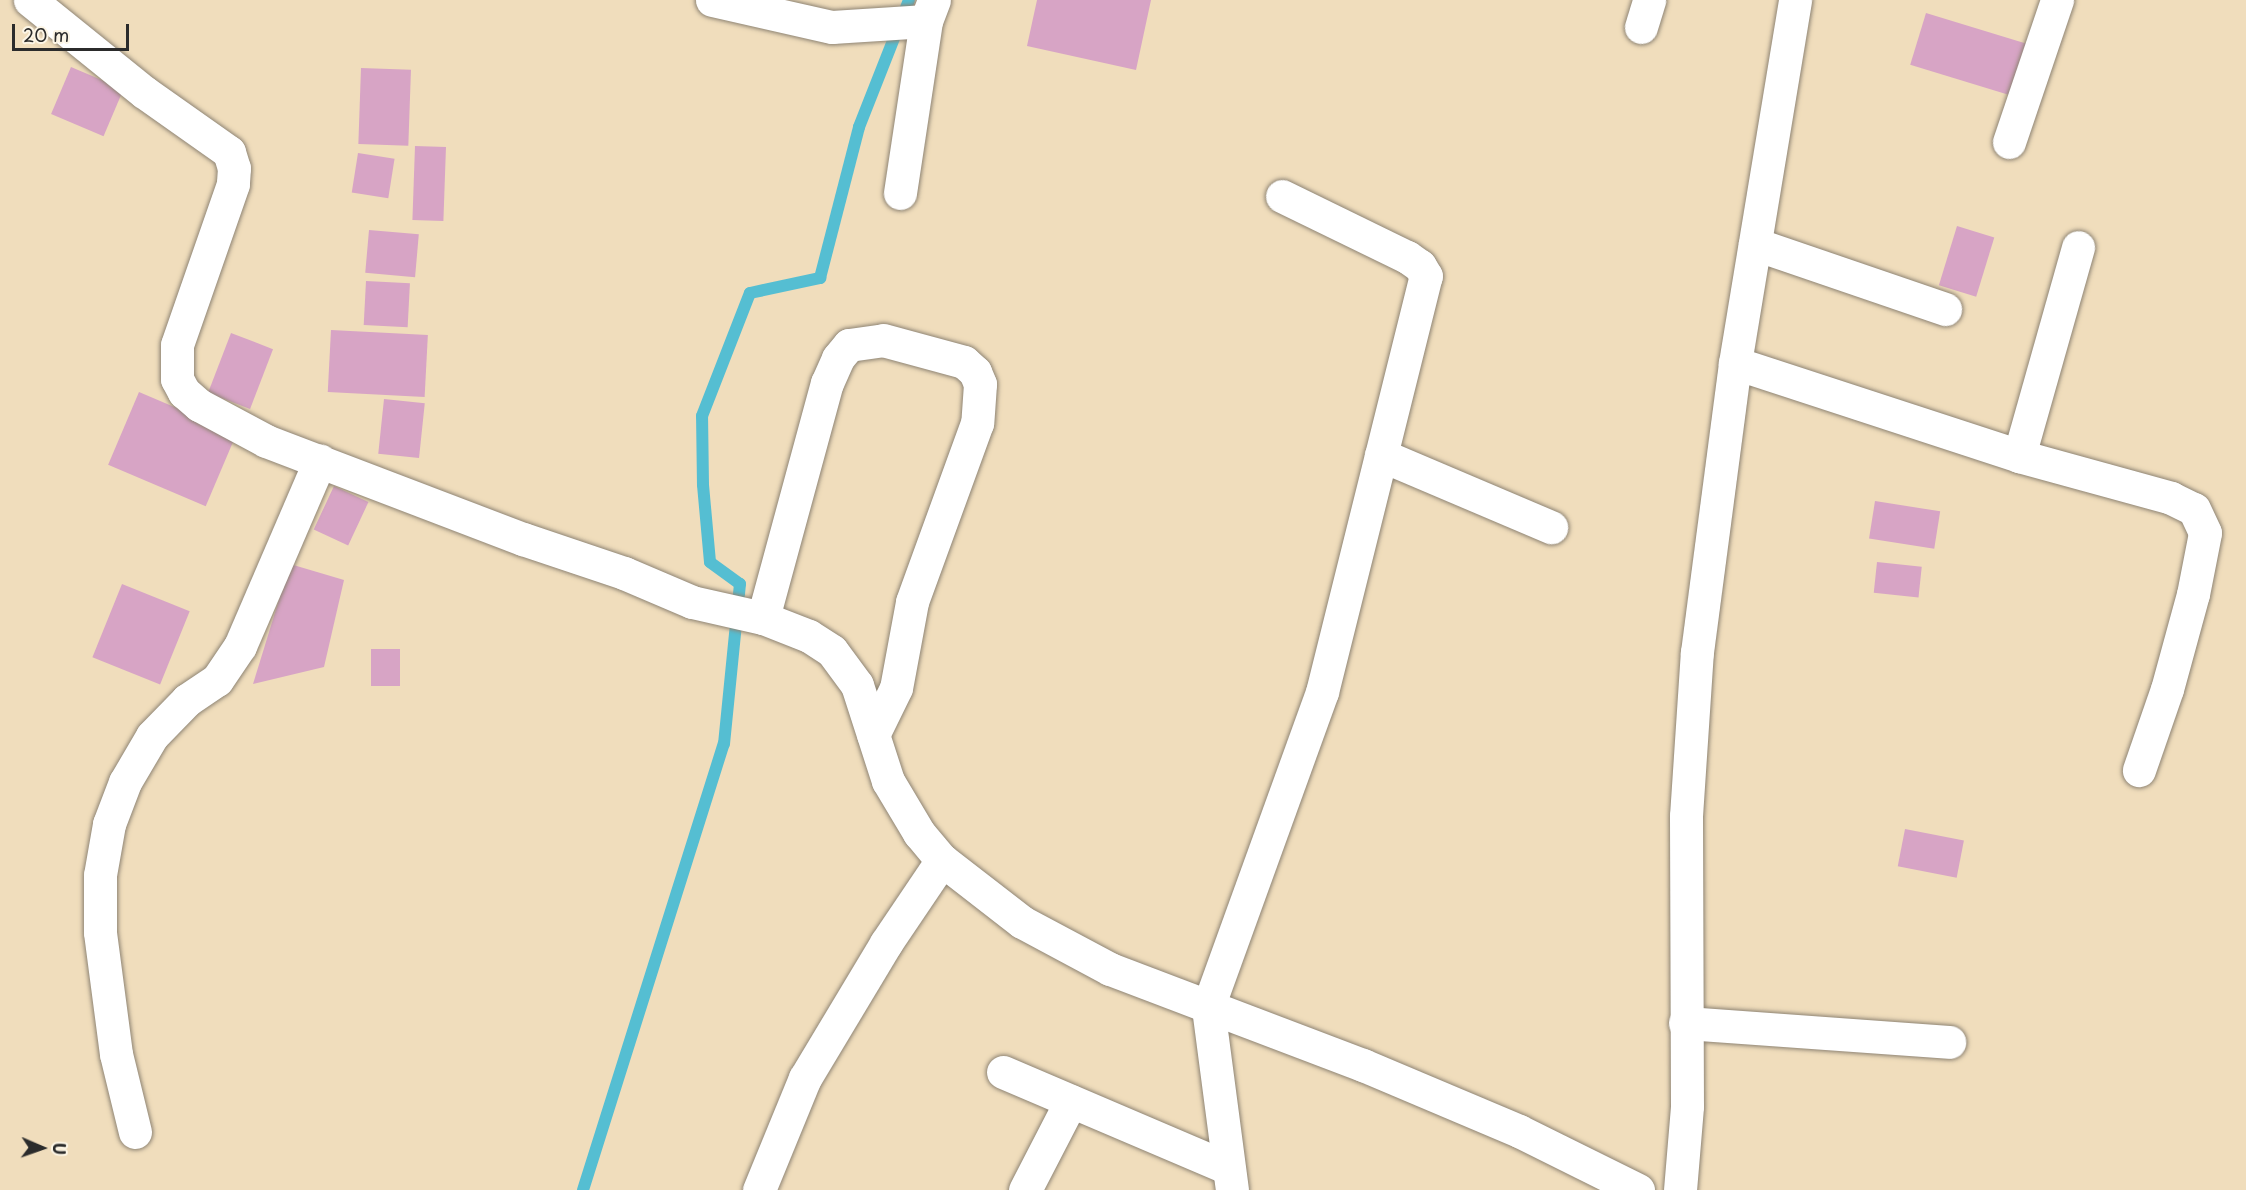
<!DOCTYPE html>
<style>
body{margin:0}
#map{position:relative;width:2246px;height:1190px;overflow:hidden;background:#f0ddbc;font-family:"Playpen Sans",sans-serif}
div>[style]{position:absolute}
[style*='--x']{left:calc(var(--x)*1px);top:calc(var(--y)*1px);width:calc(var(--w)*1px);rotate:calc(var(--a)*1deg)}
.stream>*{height:12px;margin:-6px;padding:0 6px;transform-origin:6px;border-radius:6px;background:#55bed2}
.building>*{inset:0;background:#d7a4c5;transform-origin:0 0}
.roads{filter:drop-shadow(0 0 2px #8e8474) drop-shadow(0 0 2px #8e8474)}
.minor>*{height:33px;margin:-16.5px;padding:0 16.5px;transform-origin:16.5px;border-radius:16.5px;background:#fff}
span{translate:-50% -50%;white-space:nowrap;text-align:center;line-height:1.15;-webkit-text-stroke:6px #fcf5e5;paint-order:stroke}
.north{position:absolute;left:12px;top:1118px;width:60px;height:60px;-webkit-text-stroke:4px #fcf5e5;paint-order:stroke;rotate:92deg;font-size:16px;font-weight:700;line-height:24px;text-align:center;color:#2b2b2b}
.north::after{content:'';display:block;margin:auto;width:21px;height:27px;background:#2b2b2b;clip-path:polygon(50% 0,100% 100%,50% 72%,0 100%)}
.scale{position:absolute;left:12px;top:24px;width:117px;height:27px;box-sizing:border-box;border:3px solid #2b2b2b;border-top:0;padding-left:8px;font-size:18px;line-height:21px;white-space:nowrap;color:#2b2b2b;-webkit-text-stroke:4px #fcf5e5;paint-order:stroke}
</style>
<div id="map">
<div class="stream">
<i style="--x:583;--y:1190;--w:468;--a:-72.5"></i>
<i style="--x:724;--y:744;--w:161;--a:-84.3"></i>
<i style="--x:740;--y:584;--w:37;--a:-144"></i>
<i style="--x:710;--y:562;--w:77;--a:-95.2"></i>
<i style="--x:703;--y:485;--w:69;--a:-90.8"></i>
<i style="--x:702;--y:416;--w:132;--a:-68.7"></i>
<i style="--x:750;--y:293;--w:72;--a:-12.1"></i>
<i style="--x:820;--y:278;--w:156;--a:-75.5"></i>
<i style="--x:859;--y:127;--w:136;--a:-68.5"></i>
</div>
<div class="building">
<i style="clip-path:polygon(1037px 0,1151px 0,1136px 70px,1027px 46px)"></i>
<i style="left:1926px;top:13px;width:107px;height:54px;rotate:17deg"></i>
<i style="left:71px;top:67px;width:57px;height:51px;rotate:23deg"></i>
<i style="left:361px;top:68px;width:50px;height:76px;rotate:2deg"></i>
<i style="left:415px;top:146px;width:31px;height:74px;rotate:2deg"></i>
<i style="left:358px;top:153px;width:37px;height:40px;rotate:9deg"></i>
<i style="left:1957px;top:226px;width:39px;height:62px;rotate:17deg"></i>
<i style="left:369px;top:230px;width:50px;height:43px;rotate:5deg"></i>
<i style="left:366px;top:281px;width:44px;height:44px;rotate:3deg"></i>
<i style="left:331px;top:330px;width:97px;height:62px;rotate:3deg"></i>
<i style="left:231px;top:333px;width:45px;height:64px;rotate:21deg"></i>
<i style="left:139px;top:392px;width:106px;height:79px;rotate:23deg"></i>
<i style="left:384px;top:399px;width:41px;height:55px;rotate:6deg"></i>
<i style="left:334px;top:486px;width:38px;height:48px;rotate:25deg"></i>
<i style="left:1875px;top:501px;width:66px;height:38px;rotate:9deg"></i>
<i style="left:1877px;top:562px;width:45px;height:31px;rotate:6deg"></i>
<i style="clip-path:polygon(290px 564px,344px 580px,324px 667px,253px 684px)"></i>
<i style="left:122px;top:584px;width:73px;height:79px;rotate:22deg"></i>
<i style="left:371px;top:649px;width:29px;height:37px"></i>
<i style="left:1905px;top:829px;width:60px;height:38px;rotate:11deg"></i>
</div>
<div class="roads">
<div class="minor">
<i style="--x:30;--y:0;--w:146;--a:38.9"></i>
<i style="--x:144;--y:92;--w:104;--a:35.2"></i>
<i style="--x:229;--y:152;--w:17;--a:73"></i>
<i style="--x:234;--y:168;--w:16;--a:94"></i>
<i style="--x:233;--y:184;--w:170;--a:109.2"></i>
<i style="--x:177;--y:345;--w:34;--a:90"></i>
<i style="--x:177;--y:379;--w:15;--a:62"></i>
<i style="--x:184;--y:392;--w:20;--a:41"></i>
<i style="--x:199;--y:405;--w:76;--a:28.2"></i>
<i style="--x:266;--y:441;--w:275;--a:20.9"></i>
<i style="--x:523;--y:539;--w:107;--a:18.6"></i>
<i style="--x:624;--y:573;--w:74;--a:23.1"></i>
<i style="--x:692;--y:602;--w:73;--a:12.7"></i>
<i style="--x:763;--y:618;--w:49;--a:21.4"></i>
<i style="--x:809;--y:636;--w:27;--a:33"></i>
<i style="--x:832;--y:651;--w:42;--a:53.7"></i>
<i style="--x:857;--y:685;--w:101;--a:72.1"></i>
<i style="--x:888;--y:781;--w:61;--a:59.2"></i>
<i style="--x:919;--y:833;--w:35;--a:50"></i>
<i style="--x:942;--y:860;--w:101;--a:37.8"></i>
<i style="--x:1022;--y:922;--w:100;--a:28.1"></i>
<i style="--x:1110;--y:969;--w:271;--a:20.8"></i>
<i style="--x:1363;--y:1065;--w:169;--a:22.9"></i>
<i style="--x:1519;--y:1131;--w:133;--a:26.4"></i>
<i style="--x:712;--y:0;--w:123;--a:12.7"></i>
<i style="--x:832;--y:27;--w:94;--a:-3.7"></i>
<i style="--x:926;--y:21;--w:22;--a:-69"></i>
<i style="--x:1641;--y:27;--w:28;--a:-73"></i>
<i style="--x:2009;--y:142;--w:150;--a:-71.3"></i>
<i style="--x:900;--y:193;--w:174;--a:-81.4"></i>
<i style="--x:1755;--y:244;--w:201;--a:18.9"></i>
<i style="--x:1735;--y:363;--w:299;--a:18.1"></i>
<i style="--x:2019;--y:456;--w:158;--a:15.4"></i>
<i style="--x:2171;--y:498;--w:25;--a:26"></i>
<i style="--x:2194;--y:509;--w:26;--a:65"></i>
<i style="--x:2205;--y:533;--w:62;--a:101.1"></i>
<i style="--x:2193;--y:594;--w:98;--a:105.3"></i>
<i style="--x:2167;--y:689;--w:86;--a:109.1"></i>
<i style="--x:1381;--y:455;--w:185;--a:23"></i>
<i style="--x:2019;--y:456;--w:217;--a:-74.2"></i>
<i style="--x:763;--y:618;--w:244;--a:-74.8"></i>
<i style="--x:827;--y:383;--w:27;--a:-66"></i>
<i style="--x:838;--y:358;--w:17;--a:-50"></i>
<i style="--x:849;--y:345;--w:34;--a:-8"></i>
<i style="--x:883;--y:340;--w:84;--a:15.2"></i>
<i style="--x:964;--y:362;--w:15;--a:42"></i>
<i style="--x:975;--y:372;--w:13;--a:67"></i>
<i style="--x:980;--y:384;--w:39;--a:94"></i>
<i style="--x:977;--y:423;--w:190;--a:110"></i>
<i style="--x:912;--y:602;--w:87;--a:100.5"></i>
<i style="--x:896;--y:688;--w:52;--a:116.1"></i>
<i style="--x:1685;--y:1023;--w:265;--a:4.1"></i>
<i style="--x:1003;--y:1072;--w:245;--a:23.1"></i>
<i style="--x:135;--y:1132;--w:80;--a:-103.7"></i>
<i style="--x:116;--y:1054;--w:123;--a:-97.5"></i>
<i style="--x:100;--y:932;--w:57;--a:-90"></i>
<i style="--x:100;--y:875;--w:52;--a:-80"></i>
<i style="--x:109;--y:824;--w:45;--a:-69.1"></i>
<i style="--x:125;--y:782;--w:53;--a:-59.6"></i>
<i style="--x:152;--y:736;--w:50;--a:-45.8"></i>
<i style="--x:187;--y:700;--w:36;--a:-34"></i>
<i style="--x:217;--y:680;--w:41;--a:-55.9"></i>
<i style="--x:240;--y:646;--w:202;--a:-66.7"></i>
<i style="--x:759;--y:1190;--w:121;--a:-67.7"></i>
<i style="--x:805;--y:1078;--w:157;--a:-59"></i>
<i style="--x:886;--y:943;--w:100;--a:-56"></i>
<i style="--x:1025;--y:1190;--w:100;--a:-62.7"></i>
<i style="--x:1232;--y:1190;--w:185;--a:-97.5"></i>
<i style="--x:1208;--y:1007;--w:335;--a:-70.1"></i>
<i style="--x:1322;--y:692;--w:429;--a:-76"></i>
<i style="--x:1426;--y:276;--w:12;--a:-121"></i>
<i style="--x:1420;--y:266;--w:16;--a:-145"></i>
<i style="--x:1407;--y:257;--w:139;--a:-154"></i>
<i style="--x:1680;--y:1190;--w:84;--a:-85.2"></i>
<i style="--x:1687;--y:1106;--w:290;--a:-90.2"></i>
<i style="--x:1686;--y:816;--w:164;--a:-86.2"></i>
<i style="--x:1697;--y:652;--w:291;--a:-82.5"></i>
<i style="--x:1735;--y:363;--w:368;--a:-80.6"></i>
</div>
</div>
<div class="north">U</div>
<div class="scale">20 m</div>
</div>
